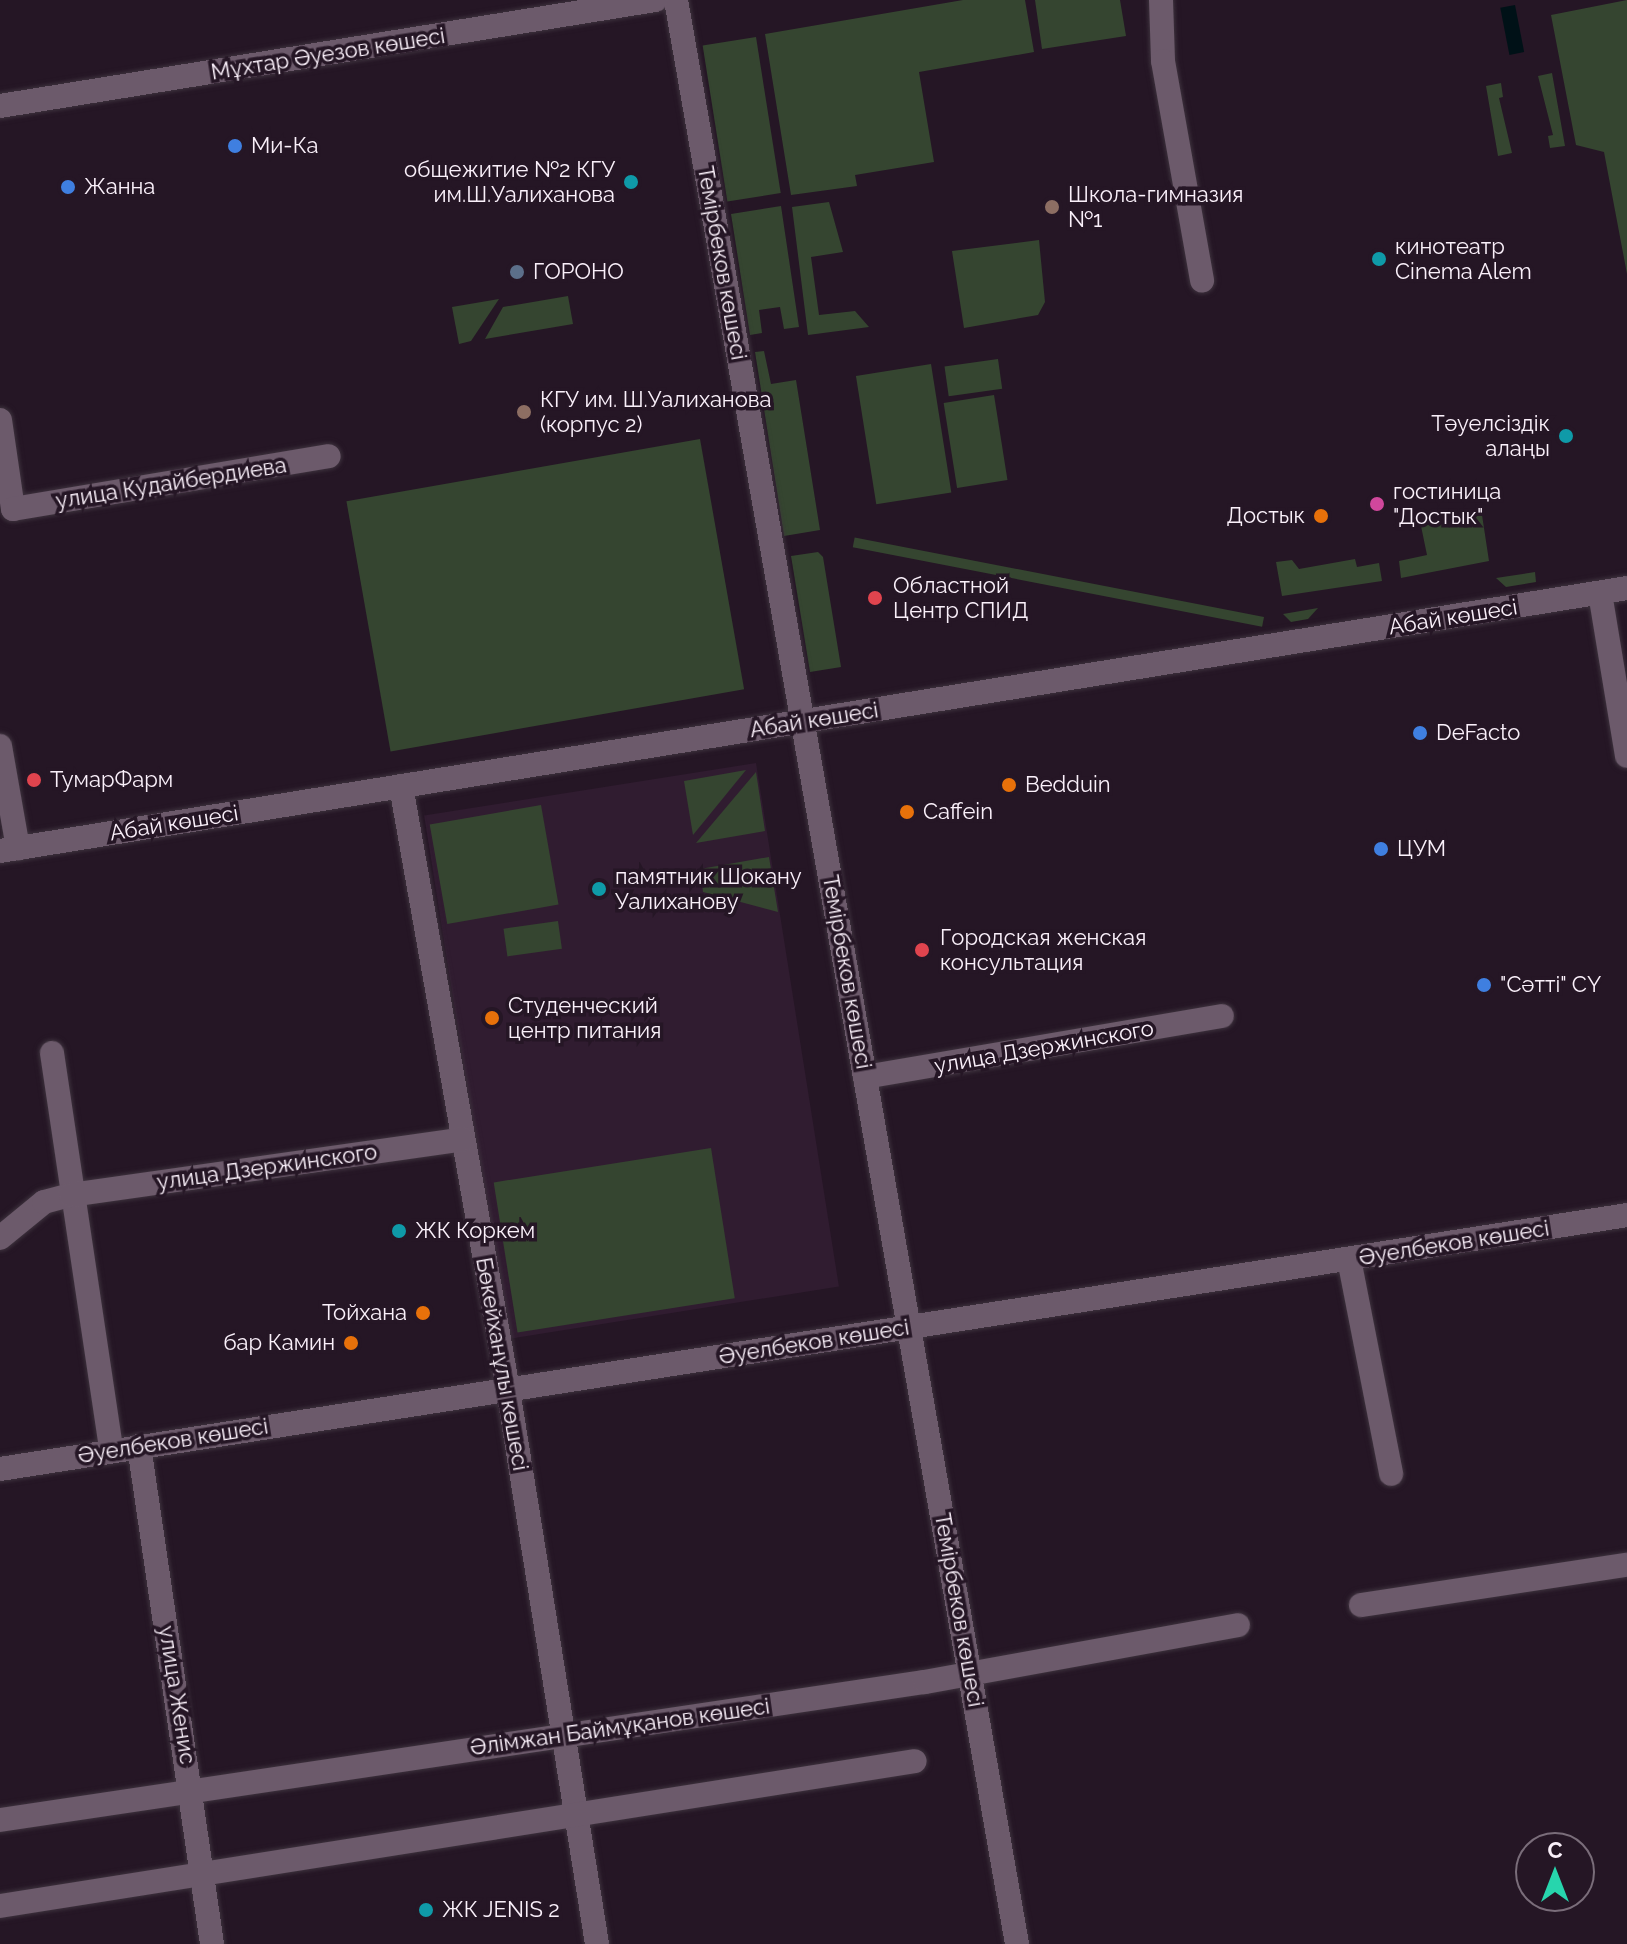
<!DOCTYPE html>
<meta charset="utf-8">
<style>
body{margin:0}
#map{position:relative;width:1627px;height:1944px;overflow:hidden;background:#251625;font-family:Raleway,sans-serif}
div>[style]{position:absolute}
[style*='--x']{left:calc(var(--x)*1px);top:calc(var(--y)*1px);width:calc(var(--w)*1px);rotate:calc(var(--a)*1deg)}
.built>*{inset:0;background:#301c30;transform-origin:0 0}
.green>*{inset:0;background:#354530;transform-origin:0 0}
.water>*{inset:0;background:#001117;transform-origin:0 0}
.roads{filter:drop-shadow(0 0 2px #3d323d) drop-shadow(0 0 2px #3d323d)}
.minor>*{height:24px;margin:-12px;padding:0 12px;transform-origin:12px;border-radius:12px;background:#6c5a6b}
.tertiary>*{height:24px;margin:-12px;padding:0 12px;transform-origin:12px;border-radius:12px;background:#6c5a6b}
.secondary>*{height:24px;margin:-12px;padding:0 12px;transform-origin:12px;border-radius:12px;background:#6c5a6b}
.dots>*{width:22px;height:22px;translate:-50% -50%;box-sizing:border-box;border:4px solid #251625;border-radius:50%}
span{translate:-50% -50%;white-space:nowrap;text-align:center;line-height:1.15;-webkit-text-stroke:7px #251625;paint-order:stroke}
.street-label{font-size:22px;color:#faf0fa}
.poi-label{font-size:22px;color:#faf0fa}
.left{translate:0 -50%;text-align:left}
.right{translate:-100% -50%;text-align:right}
.north{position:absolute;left:1515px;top:1832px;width:80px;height:80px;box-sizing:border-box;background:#251625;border:2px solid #7a6d7a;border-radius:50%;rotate:0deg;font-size:22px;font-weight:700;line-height:32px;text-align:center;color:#faf0fa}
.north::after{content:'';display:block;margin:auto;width:28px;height:36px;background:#27d5ad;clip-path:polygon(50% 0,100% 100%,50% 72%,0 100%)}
</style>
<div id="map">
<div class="built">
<i style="left:756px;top:763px;width:530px;height:336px;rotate:81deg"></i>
</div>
<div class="green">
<i style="clip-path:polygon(963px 0,1025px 0,1034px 52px,919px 72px,934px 162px,855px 175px,857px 186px,791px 195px,765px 34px)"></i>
<i style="clip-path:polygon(1035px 0,1120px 0,1126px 36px,1042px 49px)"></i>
<i style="clip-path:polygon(1627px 0,1627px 274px,1604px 152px,1576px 145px,1551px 15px)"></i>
<i style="left:756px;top:37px;width:158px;height:54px;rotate:81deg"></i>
<i style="clip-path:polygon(1552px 73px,1565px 146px,1550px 148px,1548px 136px,1553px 135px,1538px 76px)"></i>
<i style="clip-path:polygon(1501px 83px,1503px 97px,1499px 98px,1512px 153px,1498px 156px,1486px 86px)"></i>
<i style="clip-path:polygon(829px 202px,843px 252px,811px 257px,819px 315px,855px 311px,869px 327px,808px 335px,792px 207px)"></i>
<i style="clip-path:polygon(781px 206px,799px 327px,784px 329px,780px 307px,759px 310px,762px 333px,750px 335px,731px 214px)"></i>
<i style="clip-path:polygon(1039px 240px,1045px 302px,1038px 315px,964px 328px,952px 251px)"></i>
<i style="clip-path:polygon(568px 296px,573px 324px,485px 339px,503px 307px)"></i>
<i style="clip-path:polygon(499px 299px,471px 341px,459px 344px,452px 307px)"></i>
<i style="clip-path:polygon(764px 351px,771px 384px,796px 380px,820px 530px,784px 536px,755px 352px)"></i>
<i style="left:998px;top:359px;width:30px;height:54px;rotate:82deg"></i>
<i style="left:931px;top:364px;width:130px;height:76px;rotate:81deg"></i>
<i style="left:994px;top:395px;width:86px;height:51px;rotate:81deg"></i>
<i style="left:700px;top:439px;width:254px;height:359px;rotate:80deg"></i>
<i style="clip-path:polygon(1482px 515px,1489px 561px,1401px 578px,1399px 561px,1427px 555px,1421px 526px)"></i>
<i style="clip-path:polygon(818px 552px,823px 557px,841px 667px,810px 672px,791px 556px)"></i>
<i style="clip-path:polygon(1355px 559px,1357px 567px,1379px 563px,1382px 581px,1282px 596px,1276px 562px,1292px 560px,1299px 569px)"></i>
<i style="clip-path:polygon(1535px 572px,1536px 582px,1506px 587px,1496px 578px)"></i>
<i style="clip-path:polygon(1318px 608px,1308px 619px,1291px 622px,1283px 614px)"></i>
<i style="left:1264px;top:617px;width:10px;height:417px;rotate:101deg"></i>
<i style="clip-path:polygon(746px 770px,693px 835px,684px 781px)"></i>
<i style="clip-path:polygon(756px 772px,765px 831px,696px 843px)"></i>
<i style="left:541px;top:805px;width:101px;height:113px;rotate:80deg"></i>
<i style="clip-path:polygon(769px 857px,778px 912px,703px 892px,700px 869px)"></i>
<i style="left:558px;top:921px;width:28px;height:55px;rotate:82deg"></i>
<i style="left:711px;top:1148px;width:152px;height:220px;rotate:81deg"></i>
</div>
<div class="water">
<i style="left:1515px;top:5px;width:48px;height:15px;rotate:79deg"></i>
</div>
<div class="roads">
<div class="minor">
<i style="--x:1161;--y:0;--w:61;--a:88.1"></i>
<i style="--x:1163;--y:61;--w:223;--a:79.9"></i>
<i style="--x:0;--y:420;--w:90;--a:81.7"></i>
<i style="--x:13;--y:509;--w:320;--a:-9.5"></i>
<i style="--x:1600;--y:593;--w:165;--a:80.6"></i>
<i style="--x:0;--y:746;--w:104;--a:80"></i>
<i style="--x:401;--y:786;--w:613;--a:79.95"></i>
<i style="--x:508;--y:1390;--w:561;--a:80.87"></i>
<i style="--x:52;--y:1053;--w:401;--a:81.5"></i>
<i style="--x:865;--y:1077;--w:362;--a:-9.7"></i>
<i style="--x:0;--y:1238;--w:57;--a:-39.3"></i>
<i style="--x:44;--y:1202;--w:28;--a:-15"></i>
<i style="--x:71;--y:1195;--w:396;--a:-8.1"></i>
<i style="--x:1349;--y:1259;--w:219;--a:78.9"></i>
<i style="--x:1361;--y:1605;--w:269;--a:-8.6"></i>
<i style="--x:0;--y:1820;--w:935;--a:-8.49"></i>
<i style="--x:925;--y:1682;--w:318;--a:-10.3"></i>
<i style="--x:0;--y:1906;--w:926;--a:-9"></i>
</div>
<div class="tertiary">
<i style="--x:676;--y:0;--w:1974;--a:80.05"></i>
<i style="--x:0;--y:851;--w:1648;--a:-9.18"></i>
<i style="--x:139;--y:1446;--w:503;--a:81.66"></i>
<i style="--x:0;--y:1469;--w:1647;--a:-8.87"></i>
</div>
<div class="secondary">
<i style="--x:0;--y:106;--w:664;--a:-9.19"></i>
</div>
</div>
<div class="dots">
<i style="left:235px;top:146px;background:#3f7fe0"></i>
<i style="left:631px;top:182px;background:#0f9aa8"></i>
<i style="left:68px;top:187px;background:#3f7fe0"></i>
<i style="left:1052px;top:207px;background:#8d6e63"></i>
<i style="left:1379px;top:259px;background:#0f9aa8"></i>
<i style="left:517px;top:272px;background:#5c6f8a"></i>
<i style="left:524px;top:412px;background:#8d6e63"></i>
<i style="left:1566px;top:436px;background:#0f9aa8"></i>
<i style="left:1377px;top:504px;background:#d1479c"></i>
<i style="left:1321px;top:516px;background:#e8710a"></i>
<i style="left:875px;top:598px;background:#e0444e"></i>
<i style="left:1420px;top:733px;background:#3f7fe0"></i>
<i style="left:34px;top:780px;background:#e0444e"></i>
<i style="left:1009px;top:785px;background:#e8710a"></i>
<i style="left:907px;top:812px;background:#e8710a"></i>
<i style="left:1381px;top:849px;background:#3f7fe0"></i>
<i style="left:599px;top:889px;background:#0f9aa8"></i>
<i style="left:922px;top:950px;background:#e0444e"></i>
<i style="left:1484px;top:985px;background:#3f7fe0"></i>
<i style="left:492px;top:1018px;background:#e8710a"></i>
<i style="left:399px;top:1231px;background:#0f9aa8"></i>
<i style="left:423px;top:1313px;background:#e8710a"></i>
<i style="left:351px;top:1343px;background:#e8710a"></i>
<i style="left:426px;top:1910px;background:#0f9aa8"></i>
</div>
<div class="street-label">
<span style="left:328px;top:54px;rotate:-9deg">Мұхтар Әуезов көшесі</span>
<span style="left:722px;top:263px;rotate:80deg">Темірбеков көшесі</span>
<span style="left:171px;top:483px;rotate:-9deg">улица Кудайбердиева</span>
<span style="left:1453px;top:617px;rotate:-9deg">Абай көшесі</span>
<span style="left:814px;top:720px;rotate:-9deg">Абай көшесі</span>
<span style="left:174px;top:823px;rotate:-9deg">Абай көшесі</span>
<span style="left:847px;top:972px;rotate:80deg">Темірбеков көшесі</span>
<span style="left:1044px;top:1047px;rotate:-10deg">улица Дзержинского</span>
<span style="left:267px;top:1167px;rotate:-8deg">улица Дзержинского</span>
<span style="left:1454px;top:1243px;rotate:-9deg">Әуелбеков көшесі</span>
<span style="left:814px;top:1342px;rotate:-9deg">Әуелбеков көшесі</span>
<span style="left:502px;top:1364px;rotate:80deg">Бөкейханұлы көшесі</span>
<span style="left:173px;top:1441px;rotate:-9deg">Әуелбеков көшесі</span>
<span style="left:959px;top:1610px;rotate:80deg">Темірбеков көшесі</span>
<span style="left:177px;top:1695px;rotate:81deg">улица Женис</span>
<span style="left:620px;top:1727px;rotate:-8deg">Әлімжан Баймұқанов көшесі</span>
</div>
<div class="poi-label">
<span class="left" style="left:251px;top:146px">Ми-Ка</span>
<span class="right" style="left:615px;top:182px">общежитие №2 КГУ<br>им.Ш.Уалиханова</span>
<span class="left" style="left:84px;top:187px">Жанна</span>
<span class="left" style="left:1068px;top:207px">Школа-гимназия<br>№1</span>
<span class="left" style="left:1395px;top:259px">кинотеатр<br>Cinema Alem</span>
<span class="left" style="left:533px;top:272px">ГОРОНО</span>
<span class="left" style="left:540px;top:412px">КГУ им. Ш.Уалиханова<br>(корпус 2)</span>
<span class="right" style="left:1550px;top:436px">Тәуелсіздік<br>алаңы</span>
<span class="left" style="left:1393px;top:504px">гостиница<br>"Достык"</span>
<span class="right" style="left:1305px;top:516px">Достык</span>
<span class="left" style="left:893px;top:598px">Областной<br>Центр СПИД</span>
<span class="left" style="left:1436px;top:733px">DeFacto</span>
<span class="left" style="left:50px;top:780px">ТумарФарм</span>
<span class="left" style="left:1025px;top:785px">Bedduin</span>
<span class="left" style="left:923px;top:812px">Caffein</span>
<span class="left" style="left:1397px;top:849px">ЦУМ</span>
<span class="left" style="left:615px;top:889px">памятник Шокану<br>Уалиханову</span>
<span class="left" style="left:940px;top:950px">Городская женская<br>консультация</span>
<span class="left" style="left:1500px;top:985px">"Сәтті" СY</span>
<span class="left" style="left:508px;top:1018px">Студенческий<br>центр питания</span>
<span class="left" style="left:415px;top:1231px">ЖК Коркем</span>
<span class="right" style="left:407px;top:1313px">Тойхана</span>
<span class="right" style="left:335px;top:1343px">бар Камин</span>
<span class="left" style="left:442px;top:1910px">ЖК JENIS 2</span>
</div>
<div class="north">С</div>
</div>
